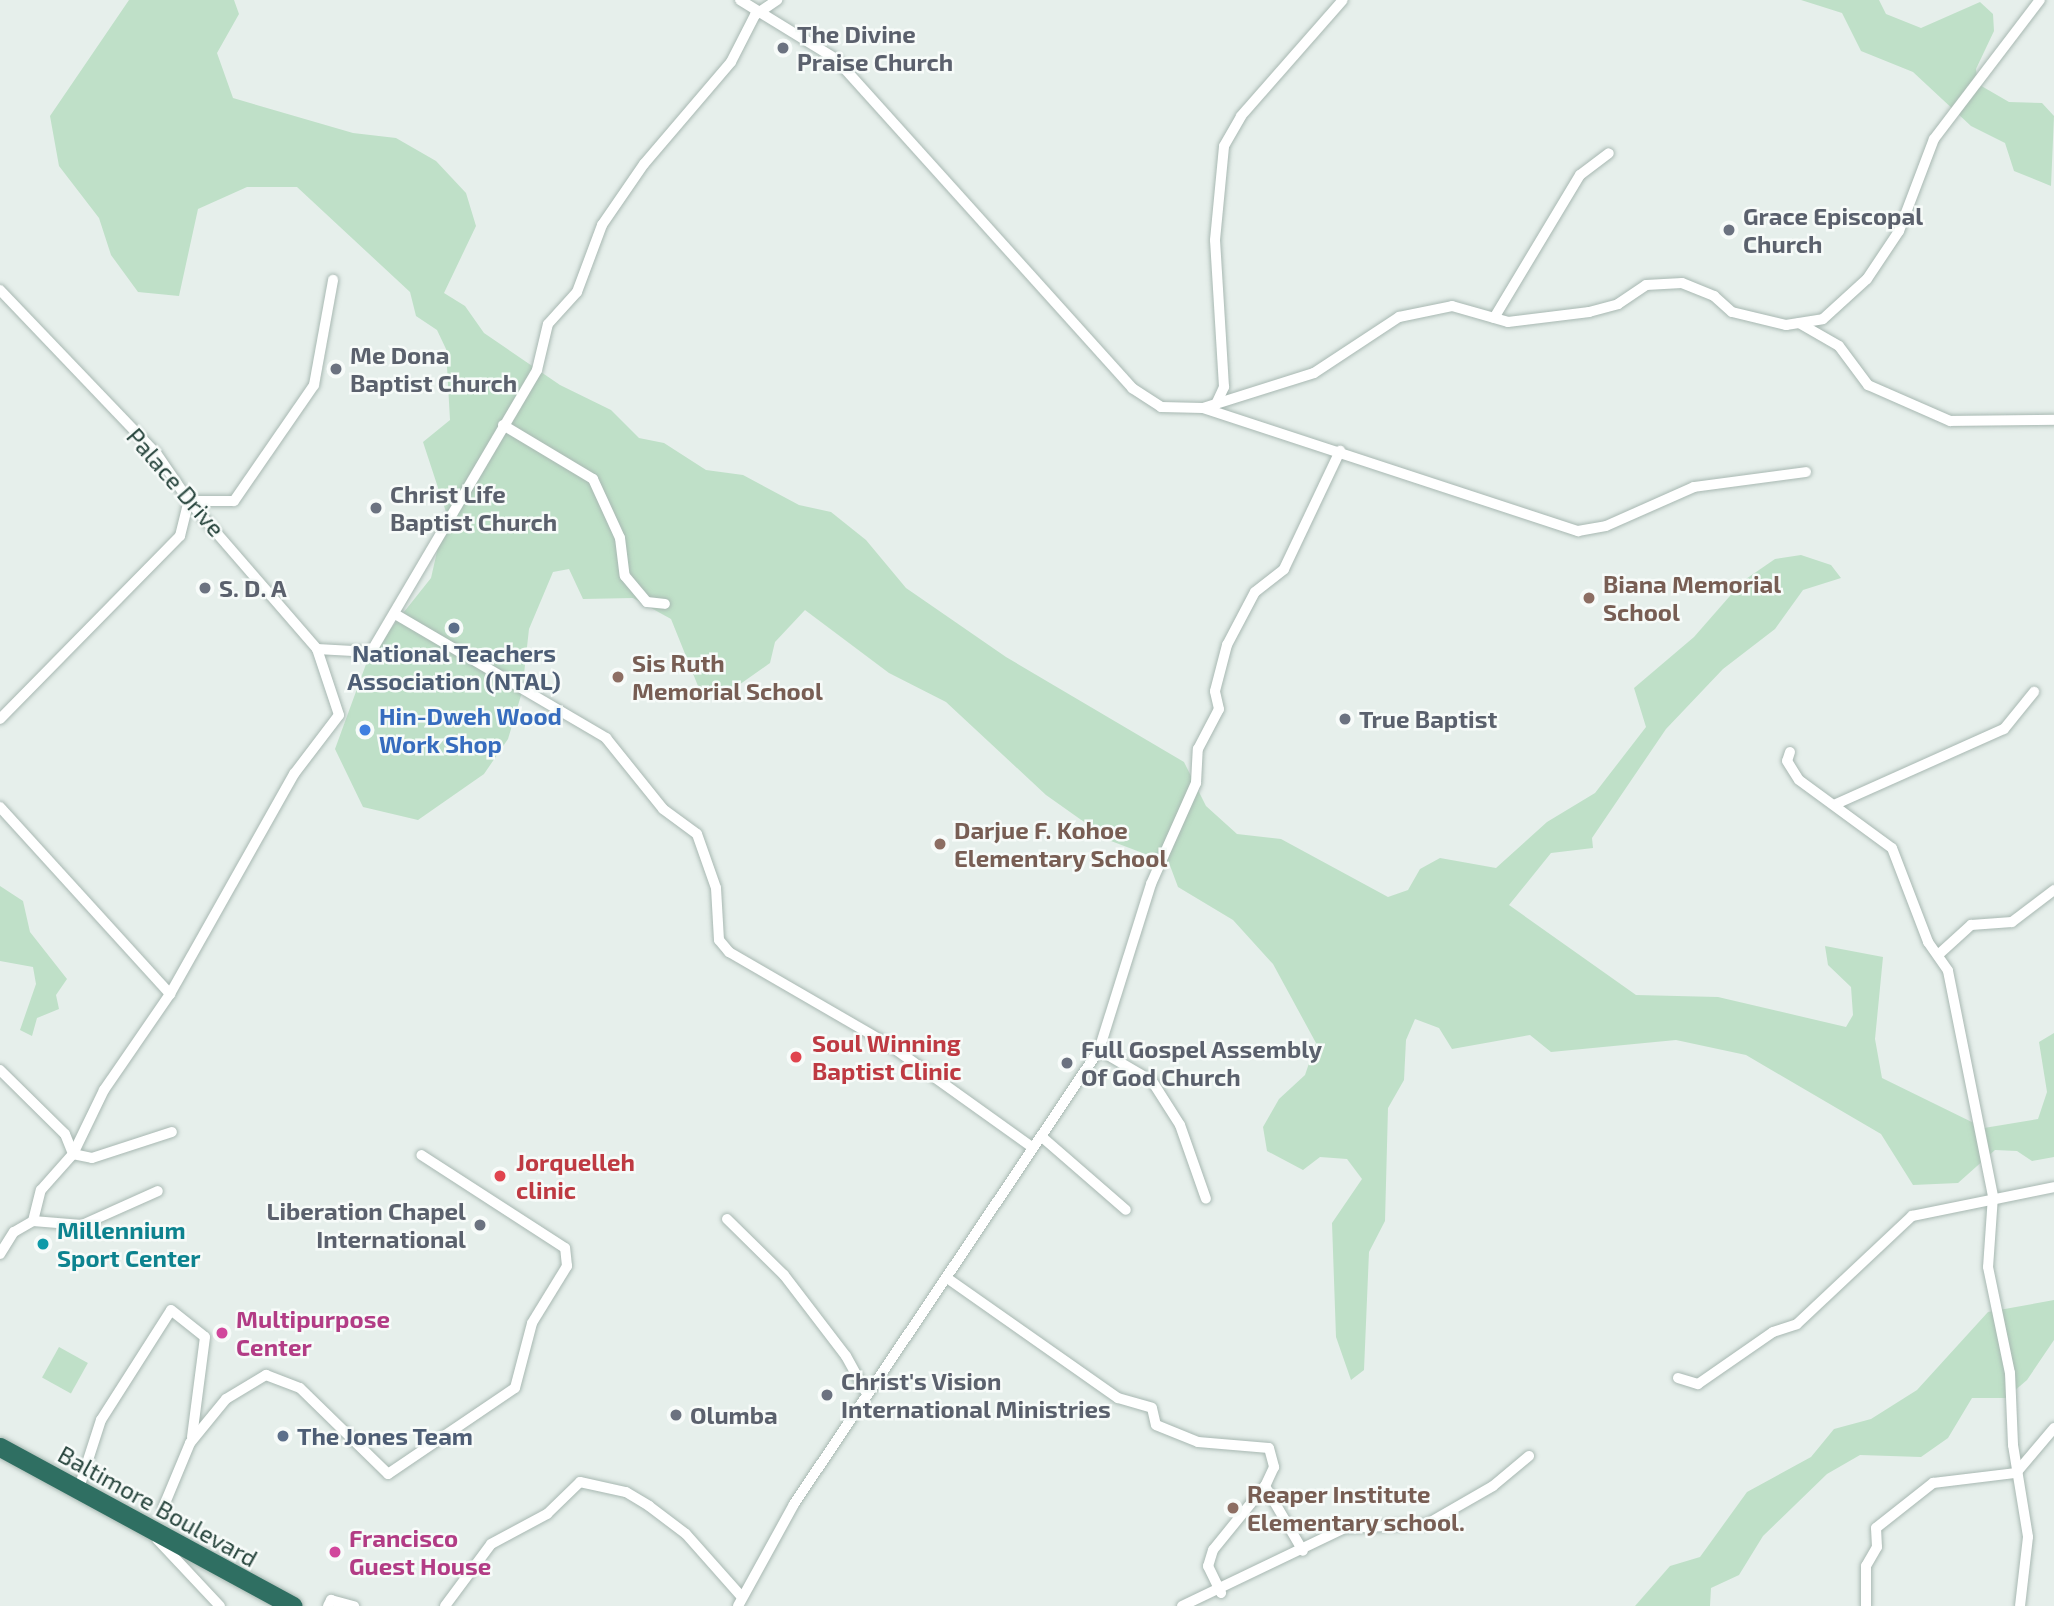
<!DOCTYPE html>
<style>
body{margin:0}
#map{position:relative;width:2054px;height:1606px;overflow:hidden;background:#e6efeb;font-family:"Exo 2",sans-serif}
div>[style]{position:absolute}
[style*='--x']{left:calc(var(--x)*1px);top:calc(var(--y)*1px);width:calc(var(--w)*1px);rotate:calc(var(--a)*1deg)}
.green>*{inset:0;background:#bfe0c8;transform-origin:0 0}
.roads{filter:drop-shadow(0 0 2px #a8b8b2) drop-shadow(0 0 2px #a8b8b2)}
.street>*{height:10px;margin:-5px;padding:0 5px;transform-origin:5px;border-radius:5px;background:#fff}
.highway>*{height:19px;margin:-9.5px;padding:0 9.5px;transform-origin:9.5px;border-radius:9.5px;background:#2f6f62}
.dots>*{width:19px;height:19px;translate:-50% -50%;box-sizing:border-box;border:4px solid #f7fbf9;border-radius:50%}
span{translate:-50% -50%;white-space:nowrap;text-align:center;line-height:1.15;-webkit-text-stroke:5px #f7fbf9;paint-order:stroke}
.worship-label{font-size:24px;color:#5b616d;font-weight:700}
.left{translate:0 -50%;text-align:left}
.right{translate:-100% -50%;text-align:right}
.street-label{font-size:24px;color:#24423a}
.education-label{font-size:24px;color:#785e54;font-weight:700}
.service-label{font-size:24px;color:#4e5e75;font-weight:700}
.shop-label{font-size:24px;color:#366cbe;font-weight:700}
.health-label{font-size:24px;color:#be3a42;font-weight:700}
.culture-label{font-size:24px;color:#0d838f;font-weight:700}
.hotel-label{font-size:24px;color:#b23c85;font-weight:700}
</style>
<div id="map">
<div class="green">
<i style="clip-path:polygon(129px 0,234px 0,239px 14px,217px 53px,233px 98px,353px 133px,396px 138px,436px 161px,466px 193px,476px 226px,444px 293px,465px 306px,484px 333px,560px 385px,611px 410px,639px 438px,664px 443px,706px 470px,743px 475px,799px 505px,831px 512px,866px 540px,906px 588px,1006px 657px,1184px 762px,1206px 806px,1237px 834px,1281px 839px,1388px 897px,1408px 890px,1420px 869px,1440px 858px,1496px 868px,1547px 822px,1595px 793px,1646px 727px,1634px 688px,1694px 637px,1743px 581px,1775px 559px,1801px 555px,1831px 565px,1841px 578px,1803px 590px,1775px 629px,1723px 669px,1666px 729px,1592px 838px,1593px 848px,1551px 853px,1509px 905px,1636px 995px,1718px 997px,1846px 1027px,1853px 1015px,1851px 987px,1828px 965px,1825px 946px,1883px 957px,1875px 1039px,1882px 1078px,1984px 1128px,2038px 1119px,2047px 1092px,2039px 1042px,2054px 1033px,2054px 1157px,2032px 1161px,2017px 1151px,1995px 1150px,1958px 1183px,1913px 1185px,1881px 1134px,1746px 1055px,1676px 1040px,1551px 1052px,1530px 1035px,1452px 1049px,1439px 1028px,1415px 1019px,1406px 1040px,1404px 1080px,1388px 1108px,1385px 1221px,1369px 1252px,1364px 1370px,1351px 1380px,1336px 1337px,1332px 1223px,1362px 1179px,1347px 1159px,1320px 1157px,1303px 1170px,1267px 1151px,1263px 1127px,1279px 1099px,1305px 1075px,1316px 1043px,1273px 964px,1233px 920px,1178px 887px,1169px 863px,1111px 841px,1046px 795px,946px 702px,889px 673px,805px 610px,775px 642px,770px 663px,736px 687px,710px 691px,698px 686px,671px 619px,633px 598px,583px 599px,569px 569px,553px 572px,529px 629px,522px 692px,508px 739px,484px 774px,418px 820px,363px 807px,335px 749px,369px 656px,431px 578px,446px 512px,423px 442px,450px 420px,446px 349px,437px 330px,416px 316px,410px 292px,297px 187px,247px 187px,198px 209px,179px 296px,138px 292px,111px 255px,99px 218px,59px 166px,50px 116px)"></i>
<i style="clip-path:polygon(1801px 0,1879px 0,1886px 14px,1921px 28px,1980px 2px,1993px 14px,1994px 31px,1976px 69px,1978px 84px,2009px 102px,2042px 103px,2054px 116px,2051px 186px,2014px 171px,2005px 143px,1971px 126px,1913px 72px,1861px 51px,1842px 13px)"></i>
<i style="clip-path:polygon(0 886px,23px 901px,30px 932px,67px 979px,56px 995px,59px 1009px,37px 1018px,32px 1036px,20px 1030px,36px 984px,33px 967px,0 961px)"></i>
<i style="clip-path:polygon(2054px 1300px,2054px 1340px,2027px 1380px,2006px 1398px,1972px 1398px,1948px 1438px,1921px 1457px,1860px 1455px,1827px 1474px,1763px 1536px,1739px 1575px,1711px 1588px,1710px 1606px,1635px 1606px,1670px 1566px,1700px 1557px,1747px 1492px,1811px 1457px,1834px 1429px,1871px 1419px,1917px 1390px,1988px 1312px)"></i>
<i style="left:59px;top:1347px;width:33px;height:35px;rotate:29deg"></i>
</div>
<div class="roads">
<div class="street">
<i style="--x:740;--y:0;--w:113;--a:31.6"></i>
<i style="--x:836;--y:59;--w:443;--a:48"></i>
<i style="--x:1132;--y:388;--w:35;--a:33"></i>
<i style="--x:1161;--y:407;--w:42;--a:1.4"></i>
<i style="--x:1203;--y:408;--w:395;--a:18.2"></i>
<i style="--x:1578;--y:531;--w:28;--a:-10"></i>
<i style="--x:1606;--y:526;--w:96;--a:-23.9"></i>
<i style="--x:1694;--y:487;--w:113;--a:-7.6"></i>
<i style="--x:0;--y:290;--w:226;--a:46.3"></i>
<i style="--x:156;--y:453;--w:58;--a:55.5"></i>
<i style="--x:189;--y:501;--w:196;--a:49.1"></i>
<i style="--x:1494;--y:318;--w:167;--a:-59"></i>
<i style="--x:1580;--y:175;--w:36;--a:-37"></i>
<i style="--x:1799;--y:323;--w:46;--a:29.9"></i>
<i style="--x:1839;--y:346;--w:49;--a:53.4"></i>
<i style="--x:1868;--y:385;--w:90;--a:23.7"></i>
<i style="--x:1950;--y:421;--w:104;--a:-0.6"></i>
<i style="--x:1217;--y:402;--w:17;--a:-65"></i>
<i style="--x:1224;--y:387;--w:147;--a:-93.5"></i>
<i style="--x:1215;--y:240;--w:94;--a:-84.5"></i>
<i style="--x:1224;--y:146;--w:34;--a:-60"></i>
<i style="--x:1241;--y:116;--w:154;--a:-48.7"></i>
<i style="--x:1203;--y:408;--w:116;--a:-17.5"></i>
<i style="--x:1314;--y:373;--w:102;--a:-33.4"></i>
<i style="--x:1399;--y:317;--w:54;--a:-11.7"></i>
<i style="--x:1452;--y:306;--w:58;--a:15.9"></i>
<i style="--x:1508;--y:322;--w:82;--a:-7"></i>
<i style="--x:1589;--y:312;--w:30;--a:-15"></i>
<i style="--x:1618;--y:304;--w:34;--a:-34"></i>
<i style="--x:1646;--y:285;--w:36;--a:-3"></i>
<i style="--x:1682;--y:283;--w:35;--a:22"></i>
<i style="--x:1714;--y:296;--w:24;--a:42"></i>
<i style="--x:1732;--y:312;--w:56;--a:13.5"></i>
<i style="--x:1786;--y:325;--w:37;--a:-9"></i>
<i style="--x:1823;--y:319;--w:59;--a:-42.3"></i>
<i style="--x:1867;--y:279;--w:58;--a:-56.3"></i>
<i style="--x:1899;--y:231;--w:98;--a:-69.2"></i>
<i style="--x:1934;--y:139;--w:175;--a:-52.7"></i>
<i style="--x:503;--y:425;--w:105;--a:31"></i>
<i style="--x:593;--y:479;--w:65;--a:65.4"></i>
<i style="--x:620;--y:538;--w:38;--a:83"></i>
<i style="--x:625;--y:576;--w:34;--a:50"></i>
<i style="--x:647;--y:602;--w:18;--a:6"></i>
<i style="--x:395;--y:614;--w:245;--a:30.4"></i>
<i style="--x:606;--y:738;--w:91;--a:51.2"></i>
<i style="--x:663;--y:809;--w:42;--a:36.3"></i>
<i style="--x:697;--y:834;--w:57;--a:70.6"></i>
<i style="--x:716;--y:888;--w:52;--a:86.7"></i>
<i style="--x:719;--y:940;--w:16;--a:50"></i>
<i style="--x:729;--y:952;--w:184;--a:30.1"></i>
<i style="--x:888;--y:1044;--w:178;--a:35.6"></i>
<i style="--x:0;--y:719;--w:257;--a:-45.5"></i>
<i style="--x:180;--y:536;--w:36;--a:-76"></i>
<i style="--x:189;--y:501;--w:45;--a:0"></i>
<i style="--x:234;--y:501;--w:141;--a:-55.4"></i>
<i style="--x:314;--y:385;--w:107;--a:-79.7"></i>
<i style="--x:1790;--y:752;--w:9;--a:108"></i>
<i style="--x:1787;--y:761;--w:22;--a:58"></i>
<i style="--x:1799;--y:780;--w:115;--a:36.2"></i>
<i style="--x:1892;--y:848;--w:101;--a:69"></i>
<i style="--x:1928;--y:942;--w:35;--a:55"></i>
<i style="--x:1948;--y:971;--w:229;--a:78.7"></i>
<i style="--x:1993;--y:1196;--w:71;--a:94"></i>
<i style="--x:1988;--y:1267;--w:108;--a:78.3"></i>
<i style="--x:2010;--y:1373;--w:72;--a:87.6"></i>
<i style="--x:2013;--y:1445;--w:93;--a:80.7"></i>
<i style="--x:2028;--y:1537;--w:69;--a:96.6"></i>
<i style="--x:1836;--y:804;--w:184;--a:-24.1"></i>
<i style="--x:2004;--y:729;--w:48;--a:-51"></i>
<i style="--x:0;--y:807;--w:253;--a:47.7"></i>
<i style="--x:1938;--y:955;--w:45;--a:-42.3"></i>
<i style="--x:1971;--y:925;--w:41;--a:-4.2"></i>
<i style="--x:2012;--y:922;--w:53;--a:-37.3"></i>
<i style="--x:1099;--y:1050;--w:61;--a:30.3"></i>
<i style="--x:1152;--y:1081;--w:52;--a:57.5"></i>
<i style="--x:1180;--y:1125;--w:78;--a:70.6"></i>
<i style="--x:0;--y:1070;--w:91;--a:44.6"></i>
<i style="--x:65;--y:1134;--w:22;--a:68"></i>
<i style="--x:73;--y:1154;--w:19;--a:12"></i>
<i style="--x:92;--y:1158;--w:84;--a:-18"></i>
<i style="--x:1042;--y:1137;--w:111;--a:41"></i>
<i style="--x:727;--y:1219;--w:80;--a:44.5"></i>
<i style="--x:784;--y:1275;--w:102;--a:52.6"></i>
<i style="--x:846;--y:1356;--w:43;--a:61.1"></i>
<i style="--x:33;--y:1221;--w:49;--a:4.7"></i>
<i style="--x:82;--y:1225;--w:83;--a:-24.1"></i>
<i style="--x:0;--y:1254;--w:26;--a:-58"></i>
<i style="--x:14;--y:1232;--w:22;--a:-30"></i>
<i style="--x:33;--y:1221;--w:32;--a:-76"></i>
<i style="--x:41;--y:1190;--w:48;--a:-48.4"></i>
<i style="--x:73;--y:1154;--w:71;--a:-64.2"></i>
<i style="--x:104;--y:1090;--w:116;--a:-55.5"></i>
<i style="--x:170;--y:994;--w:253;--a:-60.6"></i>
<i style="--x:294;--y:774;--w:74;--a:-52.7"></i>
<i style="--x:339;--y:715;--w:70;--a:-108.4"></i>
<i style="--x:317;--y:649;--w:54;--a:3.2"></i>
<i style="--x:371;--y:652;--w:327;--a:-59.5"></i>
<i style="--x:537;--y:370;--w:47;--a:-76.6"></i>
<i style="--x:548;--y:324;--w:43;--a:-47.8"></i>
<i style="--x:577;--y:292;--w:72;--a:-69.5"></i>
<i style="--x:602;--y:225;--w:74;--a:-55.5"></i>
<i style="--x:644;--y:164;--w:134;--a:-49.5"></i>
<i style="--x:731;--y:62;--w:53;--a:-62.9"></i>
<i style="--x:755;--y:15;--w:27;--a:-34"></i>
<i style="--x:947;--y:1278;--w:209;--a:35.1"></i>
<i style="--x:1118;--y:1398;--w:35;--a:16"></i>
<i style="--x:1152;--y:1408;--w:17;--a:77"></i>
<i style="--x:1156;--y:1425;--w:45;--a:22"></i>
<i style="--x:1198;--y:1442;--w:71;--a:4.8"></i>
<i style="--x:1269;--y:1448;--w:20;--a:75"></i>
<i style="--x:1274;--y:1467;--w:21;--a:115"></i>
<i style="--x:1265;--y:1486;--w:82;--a:129.1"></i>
<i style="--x:1213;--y:1550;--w:17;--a:107"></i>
<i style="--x:1208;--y:1566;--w:30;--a:64"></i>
<i style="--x:1678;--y:1378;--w:21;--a:17"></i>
<i style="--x:1698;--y:1384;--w:91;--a:-34.7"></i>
<i style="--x:1773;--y:1332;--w:25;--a:-18"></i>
<i style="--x:1797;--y:1324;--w:158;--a:-43.2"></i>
<i style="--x:1912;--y:1216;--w:145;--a:-11.5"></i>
<i style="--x:1265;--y:1486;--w:75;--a:59.7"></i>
<i style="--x:78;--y:1491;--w:75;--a:-72.1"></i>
<i style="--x:101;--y:1420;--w:130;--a:-57.5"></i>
<i style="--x:171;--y:1310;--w:43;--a:38.5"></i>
<i style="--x:205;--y:1337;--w:101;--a:97.4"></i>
<i style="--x:163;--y:1508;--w:70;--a:-67.4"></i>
<i style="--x:190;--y:1443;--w:57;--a:-50.7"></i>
<i style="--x:226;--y:1399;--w:47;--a:-31"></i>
<i style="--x:266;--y:1375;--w:36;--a:21"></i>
<i style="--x:300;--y:1388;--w:123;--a:44.3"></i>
<i style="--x:388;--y:1474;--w:153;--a:-34.1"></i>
<i style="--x:515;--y:1388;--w:67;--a:-75.3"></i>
<i style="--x:532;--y:1323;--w:67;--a:-58.4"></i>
<i style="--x:567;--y:1266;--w:18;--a:-96"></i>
<i style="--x:565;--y:1248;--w:171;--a:-147.1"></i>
<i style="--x:157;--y:1539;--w:92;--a:46.8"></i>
<i style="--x:328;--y:1606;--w:7;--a:-63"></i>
<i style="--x:331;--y:1600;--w:24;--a:15"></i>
<i style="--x:445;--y:1606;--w:77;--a:-53.4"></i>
<i style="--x:491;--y:1544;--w:64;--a:-28.2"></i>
<i style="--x:547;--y:1514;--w:46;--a:-44.1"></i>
<i style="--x:580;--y:1482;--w:47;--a:12.3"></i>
<i style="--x:626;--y:1492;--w:27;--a:31"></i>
<i style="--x:649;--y:1506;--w:46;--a:37.1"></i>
<i style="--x:686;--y:1534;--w:84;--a:48.4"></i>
<i style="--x:738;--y:1606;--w:116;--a:-61.2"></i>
<i style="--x:794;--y:1504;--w:547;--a:-56.11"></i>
<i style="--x:1099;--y:1050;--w:174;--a:-72.6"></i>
<i style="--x:1151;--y:884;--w:111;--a:-66"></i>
<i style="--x:1196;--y:783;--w:34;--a:-87"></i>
<i style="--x:1198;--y:749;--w:45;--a:-62.3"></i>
<i style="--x:1219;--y:709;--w:18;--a:-103"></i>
<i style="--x:1215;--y:691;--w:48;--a:-75.4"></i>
<i style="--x:1227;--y:645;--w:60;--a:-62.2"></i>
<i style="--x:1255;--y:592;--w:37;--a:-38"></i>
<i style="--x:1284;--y:569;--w:131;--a:-64.6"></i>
<i style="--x:1182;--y:1606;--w:181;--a:-25.6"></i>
<i style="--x:1345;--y:1528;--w:82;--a:-2.8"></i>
<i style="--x:1427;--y:1524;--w:76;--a:-29.9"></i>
<i style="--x:1493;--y:1486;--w:47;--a:-39.8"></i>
<i style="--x:1866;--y:1606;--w:40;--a:-90"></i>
<i style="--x:1866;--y:1566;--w:22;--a:-60"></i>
<i style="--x:1877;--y:1547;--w:19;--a:-93"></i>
<i style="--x:1876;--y:1528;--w:73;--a:-38.3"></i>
<i style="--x:1933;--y:1483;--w:84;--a:-6.9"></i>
<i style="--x:2016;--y:1473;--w:59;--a:-49.8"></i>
</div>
<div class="highway">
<i style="--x:0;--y:1447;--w:333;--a:28.5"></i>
</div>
</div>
<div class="dots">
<i style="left:783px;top:48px;background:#6b7280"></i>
<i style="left:1729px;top:230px;background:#6b7280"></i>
<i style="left:336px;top:369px;background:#6b7280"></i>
<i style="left:376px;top:508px;background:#6b7280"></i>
<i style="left:205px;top:588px;background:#6b7280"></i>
<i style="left:1589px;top:598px;background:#8d6e63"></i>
<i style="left:454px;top:628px;background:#5c6f8a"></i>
<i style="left:618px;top:677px;background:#8d6e63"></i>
<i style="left:1345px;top:719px;background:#6b7280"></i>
<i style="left:365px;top:730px;background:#3f7fe0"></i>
<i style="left:940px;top:844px;background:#8d6e63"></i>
<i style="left:796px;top:1057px;background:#e0444e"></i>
<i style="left:1067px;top:1063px;background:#6b7280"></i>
<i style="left:500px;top:1176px;background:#e0444e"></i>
<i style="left:480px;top:1225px;background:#6b7280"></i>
<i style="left:43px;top:1244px;background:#0f9aa8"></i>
<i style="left:222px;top:1333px;background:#d1479c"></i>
<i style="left:827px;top:1395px;background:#6b7280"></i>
<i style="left:676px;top:1415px;background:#6b7280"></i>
<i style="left:283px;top:1436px;background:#5c6f8a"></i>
<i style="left:1233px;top:1508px;background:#8d6e63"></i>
<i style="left:335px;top:1552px;background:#d1479c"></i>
</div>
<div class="worship-label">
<span class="left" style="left:797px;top:48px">The Divine<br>Praise Church</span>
<span class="left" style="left:1743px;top:230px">Grace Episcopal<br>Church</span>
<span class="left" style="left:350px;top:369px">Me Dona<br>Baptist Church</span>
<span class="left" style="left:390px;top:508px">Christ Life<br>Baptist Church</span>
<span class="left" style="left:219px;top:588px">S. D. A</span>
<span class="left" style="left:1359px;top:719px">True Baptist</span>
<span class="left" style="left:1081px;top:1063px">Full Gospel Assembly<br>Of God Church</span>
<span class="right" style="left:466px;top:1225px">Liberation Chapel<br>International</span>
<span class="left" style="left:841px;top:1395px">Christ's Vision<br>International Ministries</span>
<span class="left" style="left:690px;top:1415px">Olumba</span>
</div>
<div class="street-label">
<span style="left:176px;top:482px;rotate:49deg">Palace Drive</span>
<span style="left:158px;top:1506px;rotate:29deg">Baltimore Boulevard</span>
</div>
<div class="education-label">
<span class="left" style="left:1603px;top:598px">Biana Memorial<br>School</span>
<span class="left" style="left:632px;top:677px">Sis Ruth<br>Memorial School</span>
<span class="left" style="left:954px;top:844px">Darjue F. Kohoe<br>Elementary School</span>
<span class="left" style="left:1247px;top:1508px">Reaper Institute<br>Elementary school.</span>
</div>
<div class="service-label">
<span style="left:454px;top:667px">National Teachers<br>Association (NTAL)</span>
<span class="left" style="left:297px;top:1436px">The Jones Team</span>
</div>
<div class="shop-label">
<span class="left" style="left:379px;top:730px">Hin-Dweh Wood<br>Work Shop</span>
</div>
<div class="health-label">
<span class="left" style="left:812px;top:1057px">Soul Winning<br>Baptist Clinic</span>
<span class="left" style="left:516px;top:1176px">Jorquelleh<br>clinic</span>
</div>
<div class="culture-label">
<span class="left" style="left:57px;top:1244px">Millennium<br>Sport Center</span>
</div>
<div class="hotel-label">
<span class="left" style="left:236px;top:1333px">Multipurpose<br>Center</span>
<span class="left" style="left:349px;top:1552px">Francisco<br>Guest House</span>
</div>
</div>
